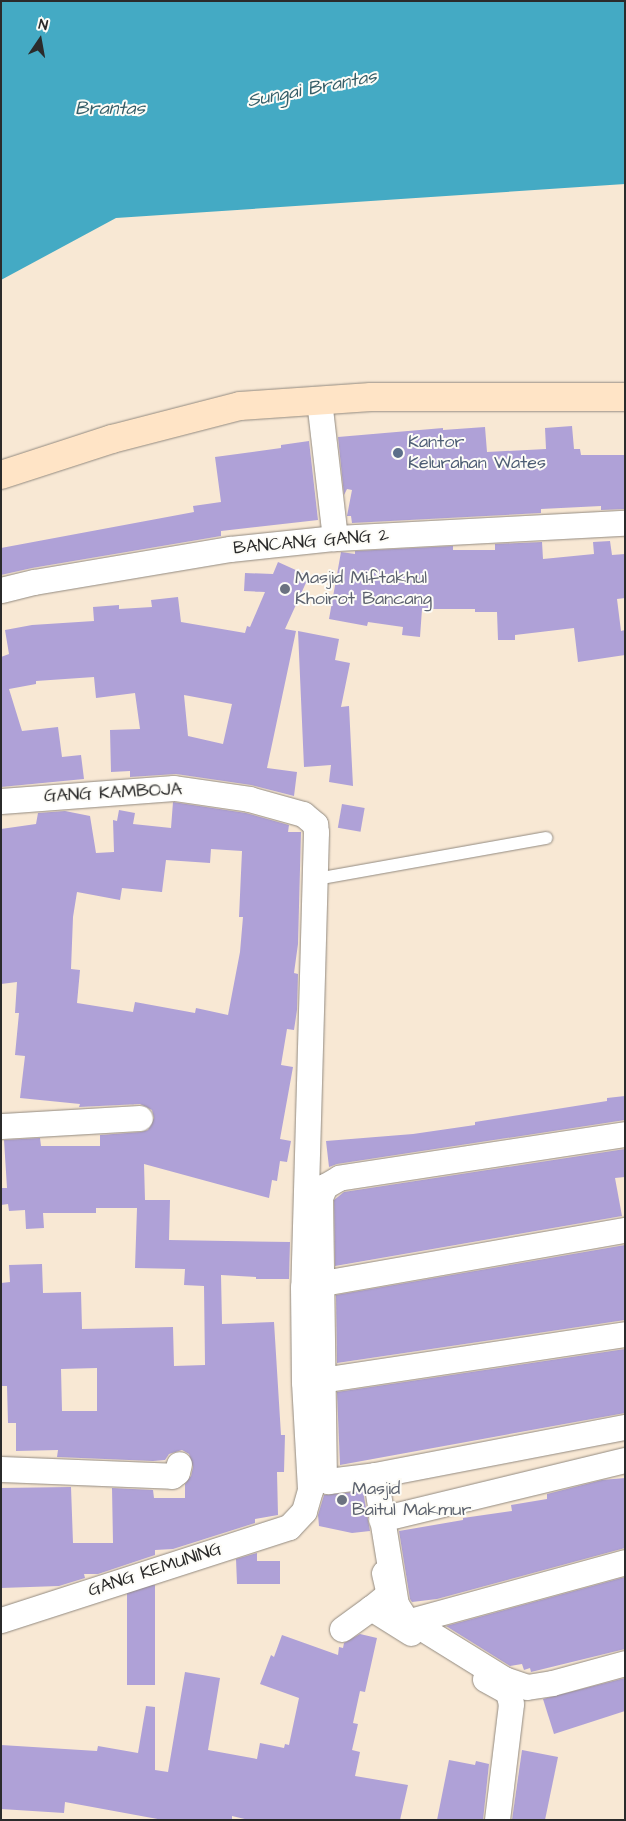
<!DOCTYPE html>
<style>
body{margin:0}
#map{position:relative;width:626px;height:1821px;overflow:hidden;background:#f8e8d4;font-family:"Architects Daughter",sans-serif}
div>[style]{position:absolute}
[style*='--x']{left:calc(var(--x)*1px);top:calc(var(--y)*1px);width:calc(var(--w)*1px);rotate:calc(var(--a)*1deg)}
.water>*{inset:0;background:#44aac4}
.building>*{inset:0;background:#afa1d7;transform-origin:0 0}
.roads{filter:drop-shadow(0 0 1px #928a80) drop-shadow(0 0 1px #928a80)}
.lane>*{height:12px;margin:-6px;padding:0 6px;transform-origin:6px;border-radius:6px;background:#fff}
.street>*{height:25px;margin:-12.5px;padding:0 12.5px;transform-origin:12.5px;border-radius:12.5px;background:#fff}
.secondary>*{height:28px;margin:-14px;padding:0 14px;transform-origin:14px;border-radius:14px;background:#ffe4c6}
.dots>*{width:14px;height:14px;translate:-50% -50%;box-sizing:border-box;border:2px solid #fdfcf7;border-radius:50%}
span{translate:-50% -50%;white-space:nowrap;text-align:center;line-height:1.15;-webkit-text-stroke:4px #fdfcf7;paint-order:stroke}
.service-label{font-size:18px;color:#4e5e75}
.left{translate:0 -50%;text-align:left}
.street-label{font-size:18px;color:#2b2b2b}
.worship-label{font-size:18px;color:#5b616d}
.water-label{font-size:19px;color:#355e68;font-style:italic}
.frame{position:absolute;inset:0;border:2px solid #2b2b2b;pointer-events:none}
.north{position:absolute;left:15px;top:15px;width:50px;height:50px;-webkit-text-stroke:4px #fdfcf7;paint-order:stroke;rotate:12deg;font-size:14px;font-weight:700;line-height:20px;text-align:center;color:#2b2b2b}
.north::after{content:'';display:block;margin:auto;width:18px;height:22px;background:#2b2b2b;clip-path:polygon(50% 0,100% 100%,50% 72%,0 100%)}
</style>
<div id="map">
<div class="water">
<i style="clip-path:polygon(1px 1px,625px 1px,625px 184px,116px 218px,1px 280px)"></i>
</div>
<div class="building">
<i style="clip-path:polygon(572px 426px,574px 449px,580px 449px,581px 455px,625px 455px,625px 509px,601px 510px,601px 506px,541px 509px,541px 513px,352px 523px,351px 516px,347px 516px,352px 490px,347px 489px,344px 495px,338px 437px,443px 428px,443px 430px,485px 427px,487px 452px,546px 449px,545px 428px)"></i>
<i style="clip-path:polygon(309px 441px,318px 520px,221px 531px,221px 536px,32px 568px,1px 575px,1px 548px,194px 512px,193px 506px,221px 502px,215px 457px,281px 448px,281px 445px)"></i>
<i style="clip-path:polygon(610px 541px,612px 555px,625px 554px,625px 598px,617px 599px,621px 631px,625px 630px,625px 655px,578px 662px,574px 628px,515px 635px,515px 640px,498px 640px,497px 612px,475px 612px,475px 609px,422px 609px,420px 637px,402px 635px,403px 627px,368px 622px,367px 626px,329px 619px,341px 552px,355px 554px,355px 551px,453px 546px,453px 550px,495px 550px,495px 544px,542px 542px,543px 559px,594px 554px,593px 542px)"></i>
<i style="clip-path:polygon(evenodd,278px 562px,309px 576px,285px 629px,296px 631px,267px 768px,297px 772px,294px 796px,251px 785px,176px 774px,130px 777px,130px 771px,111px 772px,110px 730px,140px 729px,135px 693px,96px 698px,94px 677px,36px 681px,36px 684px,9px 689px,22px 731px,58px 727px,62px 757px,81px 755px,84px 779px,1px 787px,1px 657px,9px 654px,5px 630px,32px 625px,94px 621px,93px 607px,119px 605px,119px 609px,152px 607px,151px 600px,178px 597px,181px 622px,245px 633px,247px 626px,250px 627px,265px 592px,244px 591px,245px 573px,273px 574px,278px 562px,184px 695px,232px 704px,223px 744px,188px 736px,184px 695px)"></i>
<i style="clip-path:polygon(298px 631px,339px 639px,335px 660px,350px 663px,341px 707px,349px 706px,353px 786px,329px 782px,331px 765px,304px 767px)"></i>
<i style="clip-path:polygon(evenodd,173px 802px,246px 813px,289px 825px,288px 832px,301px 832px,298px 944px,294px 973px,298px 974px,297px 1010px,294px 1030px,287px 1029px,281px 1065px,293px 1067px,280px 1139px,291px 1141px,287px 1162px,280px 1161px,277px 1181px,272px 1180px,269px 1198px,144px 1164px,145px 1200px,170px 1200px,169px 1240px,290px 1242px,289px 1279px,256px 1279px,256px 1277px,221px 1275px,222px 1324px,274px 1322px,281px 1435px,285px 1435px,284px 1472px,277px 1472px,278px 1515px,255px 1519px,255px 1523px,173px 1549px,155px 1550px,155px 1555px,98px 1574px,84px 1574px,85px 1578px,59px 1586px,1px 1588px,1px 1488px,71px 1487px,73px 1543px,113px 1543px,112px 1488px,153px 1490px,154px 1498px,185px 1498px,185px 1484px,191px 1476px,193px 1467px,189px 1454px,182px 1450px,169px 1454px,165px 1460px,153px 1461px,57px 1457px,58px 1450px,16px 1451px,16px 1423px,8px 1423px,7px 1386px,1px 1386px,1px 1283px,10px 1282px,9px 1265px,42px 1264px,43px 1293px,81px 1292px,82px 1329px,173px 1327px,174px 1366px,205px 1365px,204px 1286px,184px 1285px,185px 1269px,135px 1268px,137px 1208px,96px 1208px,96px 1213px,43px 1213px,44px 1228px,26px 1229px,25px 1210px,9px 1211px,8px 1204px,1px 1205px,1px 1188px,7px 1188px,4px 1140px,40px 1138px,41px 1146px,100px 1146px,100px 1135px,141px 1132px,148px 1130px,154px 1118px,152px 1110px,140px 1104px,79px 1107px,80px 1104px,20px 1098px,25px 1056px,15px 1055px,19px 1013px,15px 1013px,17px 982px,1px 984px,1px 829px,36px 824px,38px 813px,65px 811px,90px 816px,96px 853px,114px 852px,113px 820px,117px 821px,119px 810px,135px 813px,133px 824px,171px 828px,173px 802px,211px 849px,242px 851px,239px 917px,243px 917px,240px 952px,228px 1015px,196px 1008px,195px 1013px,135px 1002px,133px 1012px,77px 1003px,80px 970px,71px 969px,73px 917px,77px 892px,120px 900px,122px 888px,162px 892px,166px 860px,210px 863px,211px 849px,173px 802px,97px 1368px,97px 1411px,62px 1411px,61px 1369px,97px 1368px)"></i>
<i style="left:342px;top:804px;width:23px;height:24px;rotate:10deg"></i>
<i style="clip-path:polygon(625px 1096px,625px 1120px,337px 1164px,329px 1167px,326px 1141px,413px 1134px,475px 1125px,475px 1122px,607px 1101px,607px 1098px)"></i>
<i style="clip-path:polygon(625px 1149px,625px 1177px,615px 1178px,622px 1216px,335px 1266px,334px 1200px,344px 1192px)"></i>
<i style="clip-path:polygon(625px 1245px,625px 1320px,337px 1363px,336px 1295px)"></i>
<i style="clip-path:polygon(625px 1349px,625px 1413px,340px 1465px,337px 1392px)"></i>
<i style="clip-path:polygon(625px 1478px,625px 1548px,437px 1599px,412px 1602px,410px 1599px,399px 1531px,463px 1520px,463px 1518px,512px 1511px,511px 1505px,547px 1499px,547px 1494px,602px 1480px)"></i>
<i style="clip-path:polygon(363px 1491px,370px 1531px,352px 1533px,319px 1526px,318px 1515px,324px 1495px)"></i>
<i style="clip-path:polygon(257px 1553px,257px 1561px,280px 1561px,280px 1584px,237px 1584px,236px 1559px)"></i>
<i style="clip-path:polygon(625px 1577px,625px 1649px,531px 1672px,530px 1668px,524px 1670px,522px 1664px,510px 1666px,446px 1626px)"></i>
<i style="left:155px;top:1585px;width:100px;height:28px;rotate:90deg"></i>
<i style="clip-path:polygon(360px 1634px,377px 1638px,365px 1692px,360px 1691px,353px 1723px,358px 1724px,352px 1750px,360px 1752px,355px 1776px,408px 1785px,400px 1820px,249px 1820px,232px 1816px,232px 1820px,163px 1820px,65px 1802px,64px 1813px,1px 1809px,1px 1745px,97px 1751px,98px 1746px,138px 1753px,146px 1706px,155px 1707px,155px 1770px,168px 1772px,185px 1672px,220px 1678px,208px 1750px,257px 1759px,260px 1743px,284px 1748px,285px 1744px,289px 1745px,299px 1698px,260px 1684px,271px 1655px,274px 1657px,282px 1635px,338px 1655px,339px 1647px,343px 1648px,344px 1643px)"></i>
<i style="clip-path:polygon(625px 1678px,625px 1711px,554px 1734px,543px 1699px)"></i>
<i style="clip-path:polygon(522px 1750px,558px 1757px,545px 1820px,512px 1820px)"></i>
<i style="clip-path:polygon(449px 1760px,475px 1765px,476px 1761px,489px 1764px,483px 1820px,437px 1820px)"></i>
</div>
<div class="roads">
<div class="lane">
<i style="--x:316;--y:879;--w:234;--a:-10.1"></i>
</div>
<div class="street">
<i style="--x:319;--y:400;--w:139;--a:83.4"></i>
<i style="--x:1;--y:590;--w:34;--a:-14"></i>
<i style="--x:34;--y:582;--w:199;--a:-9.6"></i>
<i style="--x:230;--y:549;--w:106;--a:-6"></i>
<i style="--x:335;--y:538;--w:290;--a:-3"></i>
<i style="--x:1;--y:801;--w:173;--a:-4.3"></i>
<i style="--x:174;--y:788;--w:76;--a:8.3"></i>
<i style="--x:249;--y:799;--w:56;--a:15.5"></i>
<i style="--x:303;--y:814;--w:16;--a:40"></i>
<i style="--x:315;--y:824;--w:8;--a:83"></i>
<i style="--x:316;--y:832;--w:455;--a:91.6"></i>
<i style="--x:303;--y:1287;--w:95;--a:89.4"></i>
<i style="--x:304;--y:1382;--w:108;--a:86.8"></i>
<i style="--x:310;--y:1490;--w:22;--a:106"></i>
<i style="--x:304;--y:1511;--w:22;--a:133"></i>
<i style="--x:289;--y:1527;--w:303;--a:162.1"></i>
<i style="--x:1;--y:1126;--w:139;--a:-3.3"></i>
<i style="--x:625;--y:1134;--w:289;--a:171.3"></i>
<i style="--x:339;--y:1178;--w:16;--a:150"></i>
<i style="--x:325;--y:1186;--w:12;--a:114"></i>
<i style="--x:320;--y:1197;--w:280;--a:89.2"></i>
<i style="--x:324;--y:1477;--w:6;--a:45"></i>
<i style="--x:328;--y:1481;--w:47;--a:-7.3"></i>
<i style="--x:375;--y:1475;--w:255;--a:-10.9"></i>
<i style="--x:306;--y:1286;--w:324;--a:-10"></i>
<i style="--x:308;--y:1382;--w:321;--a:-8.6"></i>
<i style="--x:1;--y:1469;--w:171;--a:2.3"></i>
<i style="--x:172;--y:1476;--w:6;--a:-39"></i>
<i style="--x:177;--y:1472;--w:8;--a:-76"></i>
<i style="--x:375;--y:1475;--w:131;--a:80.8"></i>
<i style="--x:396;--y:1604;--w:15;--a:58"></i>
<i style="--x:404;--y:1617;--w:118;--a:31.8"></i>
<i style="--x:504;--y:1679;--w:24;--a:19"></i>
<i style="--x:527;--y:1687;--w:25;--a:-9"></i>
<i style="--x:552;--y:1683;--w:76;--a:-15.3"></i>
<i style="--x:381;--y:1519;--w:251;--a:-13.6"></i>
<i style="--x:384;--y:1573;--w:18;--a:77"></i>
<i style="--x:388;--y:1591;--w:5;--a:112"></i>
<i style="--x:386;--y:1596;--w:19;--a:141"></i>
<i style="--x:371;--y:1608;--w:47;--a:32"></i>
<i style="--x:410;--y:1621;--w:223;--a:-15.3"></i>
<i style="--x:342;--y:1629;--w:36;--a:-36"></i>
<i style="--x:485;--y:1679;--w:26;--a:29"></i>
<i style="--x:508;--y:1692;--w:12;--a:76"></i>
<i style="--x:511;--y:1704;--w:117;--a:96.9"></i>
</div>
<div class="secondary">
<i style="--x:1;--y:475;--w:117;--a:-18"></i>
<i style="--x:112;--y:439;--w:132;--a:-14.5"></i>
<i style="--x:240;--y:406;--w:131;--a:-3.9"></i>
<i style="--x:371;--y:397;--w:254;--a:0"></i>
</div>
</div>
<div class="dots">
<i style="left:398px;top:453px;background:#5c6f8a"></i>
<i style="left:285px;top:589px;background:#6b7280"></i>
<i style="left:342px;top:1500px;background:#6b7280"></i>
</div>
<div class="service-label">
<span class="left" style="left:408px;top:453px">Kantor<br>Kelurahan Wates</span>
</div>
<div class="street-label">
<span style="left:311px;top:542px;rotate:-5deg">BANCANG GANG 2</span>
<span style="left:113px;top:793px;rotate:-3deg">GANG KAMBOJA</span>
<span style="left:155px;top:1570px;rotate:-18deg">GANG KEMUNING</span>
</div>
<div class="worship-label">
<span class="left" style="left:295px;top:589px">Masjid Miftakhul<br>Khoirot Bancang</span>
<span class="left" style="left:352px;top:1500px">Masjid<br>Baitul Makmur</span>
</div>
<div class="water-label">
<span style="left:312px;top:89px;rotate:-11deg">Sungai Brantas</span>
<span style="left:110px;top:109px">Brantas</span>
</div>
<div class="frame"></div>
<div class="north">N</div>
</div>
